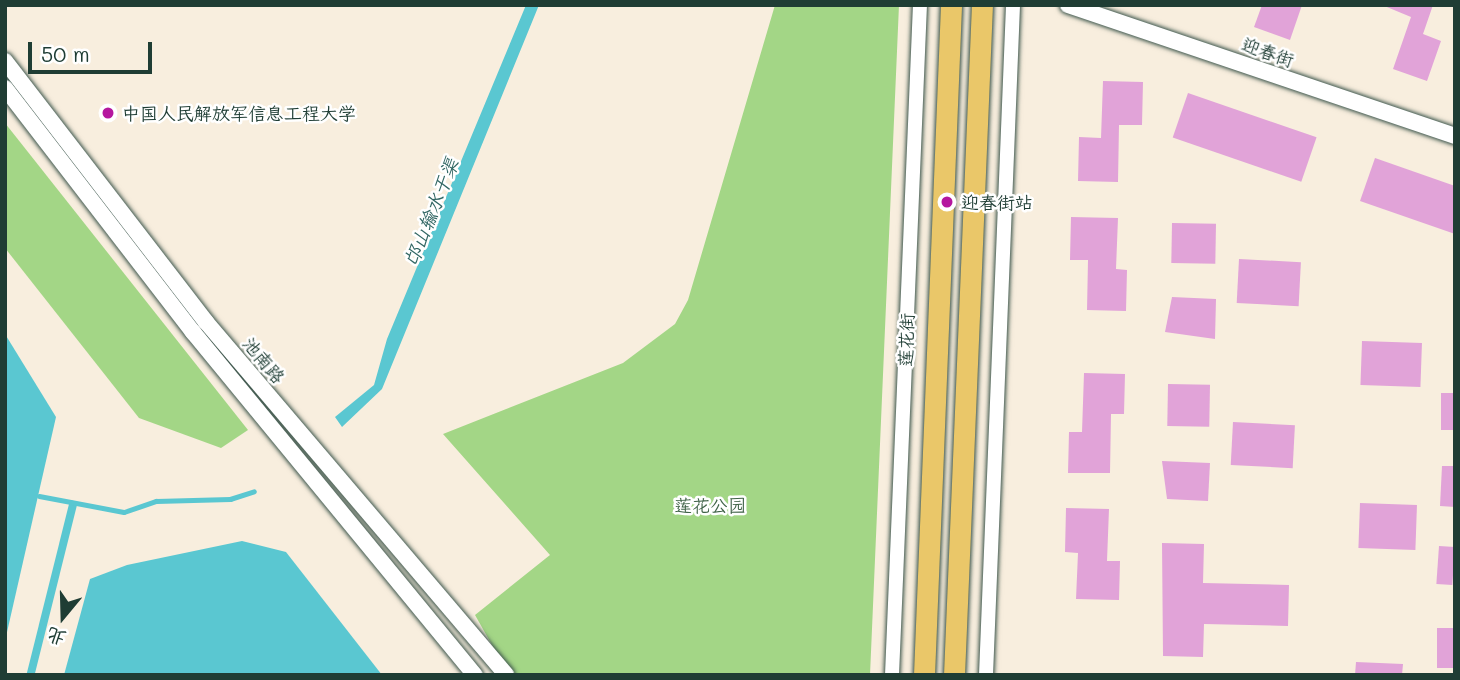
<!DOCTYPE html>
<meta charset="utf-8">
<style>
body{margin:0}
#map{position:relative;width:1460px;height:680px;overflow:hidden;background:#f8eede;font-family:Mali,"LXGW WenKai TC",sans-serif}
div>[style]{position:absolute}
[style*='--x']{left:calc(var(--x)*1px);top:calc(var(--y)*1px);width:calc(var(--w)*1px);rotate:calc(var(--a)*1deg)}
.green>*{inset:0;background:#a3d686}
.water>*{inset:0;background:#5ac7d1;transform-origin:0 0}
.stream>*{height:5px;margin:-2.5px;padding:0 2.5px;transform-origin:2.5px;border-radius:2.5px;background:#5ac7d1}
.building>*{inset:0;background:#e1a3d8;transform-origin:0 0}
.roads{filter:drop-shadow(0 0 2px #40584e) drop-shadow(0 0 2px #40584e)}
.minor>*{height:14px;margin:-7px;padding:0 7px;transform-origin:7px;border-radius:7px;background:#fff}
.tertiary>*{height:16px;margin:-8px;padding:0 8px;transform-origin:8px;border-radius:8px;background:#fff}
.primary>*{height:21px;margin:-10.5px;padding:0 10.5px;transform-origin:10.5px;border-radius:10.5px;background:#eac769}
.dots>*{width:19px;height:19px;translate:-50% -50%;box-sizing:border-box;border:4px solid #fff;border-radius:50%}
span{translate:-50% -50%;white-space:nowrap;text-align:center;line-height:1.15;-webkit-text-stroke:5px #fff;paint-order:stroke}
.street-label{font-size:18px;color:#1f3d34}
.poi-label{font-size:18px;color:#1f3d34}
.left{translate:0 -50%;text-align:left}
.park-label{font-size:18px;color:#406348}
.water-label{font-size:19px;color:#316663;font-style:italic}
.frame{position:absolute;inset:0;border:7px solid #1f3d34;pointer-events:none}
.north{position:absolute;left:28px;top:582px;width:70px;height:70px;-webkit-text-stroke:5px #fff;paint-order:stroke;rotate:199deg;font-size:19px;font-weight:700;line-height:28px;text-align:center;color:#1f3d34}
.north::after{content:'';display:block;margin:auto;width:24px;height:32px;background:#1f3d34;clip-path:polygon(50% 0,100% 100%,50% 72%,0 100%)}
.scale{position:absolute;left:28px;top:42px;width:124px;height:32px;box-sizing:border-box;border:4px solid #1f3d34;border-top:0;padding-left:9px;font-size:21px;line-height:24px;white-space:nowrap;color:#1f3d34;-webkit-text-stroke:5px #fff;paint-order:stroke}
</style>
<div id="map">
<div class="green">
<i style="clip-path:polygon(775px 5px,899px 5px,870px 675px,509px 675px,475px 615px,550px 555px,443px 434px,623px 363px,675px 324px,688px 300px)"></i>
<i style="clip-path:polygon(5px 123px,248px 430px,221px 448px,139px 418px,5px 248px)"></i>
</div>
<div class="water">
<i style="clip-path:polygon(526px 5px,539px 5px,382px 389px,342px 427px,335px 417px,374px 385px,387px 339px)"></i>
<i style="clip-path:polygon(5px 334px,56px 417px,5px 641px)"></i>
<i style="left:70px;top:500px;width:8px;height:180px;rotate:14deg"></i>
<i style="clip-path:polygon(242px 541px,286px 552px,382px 675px,64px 675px,90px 579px,127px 565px)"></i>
</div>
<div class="stream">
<i style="--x:39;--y:496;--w:86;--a:10.7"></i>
<i style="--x:124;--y:512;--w:34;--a:-19"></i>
<i style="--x:156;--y:501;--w:74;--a:-1.5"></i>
<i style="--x:230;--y:499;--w:25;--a:-18"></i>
</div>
<div class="building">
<i style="clip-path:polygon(1262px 5px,1302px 5px,1290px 40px,1254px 27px)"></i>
<i style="clip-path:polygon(1382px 5px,1433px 5px,1423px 34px,1441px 41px,1427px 81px,1393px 69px,1411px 17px)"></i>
<i style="clip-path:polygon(1103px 81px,1143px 82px,1142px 125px,1119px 125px,1118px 182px,1078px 181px,1079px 137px,1101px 138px)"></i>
<i style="left:1188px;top:93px;width:136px;height:47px;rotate:19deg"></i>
<i style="clip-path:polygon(1375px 158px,1455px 186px,1455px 234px,1360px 201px)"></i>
<i style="clip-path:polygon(1071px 217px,1118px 218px,1116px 269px,1127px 270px,1126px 311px,1087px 310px,1088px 260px,1070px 260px)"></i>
<i style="left:1172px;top:223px;width:44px;height:40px;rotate:1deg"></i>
<i style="left:1239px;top:259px;width:62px;height:44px;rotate:3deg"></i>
<i style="clip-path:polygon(1172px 297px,1216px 299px,1215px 339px,1165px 332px)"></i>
<i style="left:1362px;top:341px;width:60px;height:44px;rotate:2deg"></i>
<i style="clip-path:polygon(1084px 373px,1125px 374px,1124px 414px,1111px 414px,1110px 473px,1068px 473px,1069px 432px,1082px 432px)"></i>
<i style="left:1168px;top:384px;width:42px;height:42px;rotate:1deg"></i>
<i style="left:1441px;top:393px;width:14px;height:37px"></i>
<i style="left:1233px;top:422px;width:62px;height:43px;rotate:3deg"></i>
<i style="clip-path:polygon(1162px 461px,1210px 463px,1208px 501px,1167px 499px)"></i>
<i style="clip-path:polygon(1442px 466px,1455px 466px,1455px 507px,1440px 506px)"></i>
<i style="left:1360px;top:503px;width:57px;height:45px;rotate:2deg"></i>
<i style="clip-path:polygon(1066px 508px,1109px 509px,1107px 561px,1120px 561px,1119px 600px,1076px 599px,1078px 553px,1065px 552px)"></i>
<i style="clip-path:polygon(1162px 543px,1204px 544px,1203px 583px,1289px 585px,1288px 626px,1204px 624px,1203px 657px,1163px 656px)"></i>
<i style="left:1439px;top:546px;width:16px;height:38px;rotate:4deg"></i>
<i style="left:1437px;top:628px;width:18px;height:40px"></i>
<i style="clip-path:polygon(1356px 662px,1403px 664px,1402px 675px,1355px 675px)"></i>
</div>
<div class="roads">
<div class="minor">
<i style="--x:892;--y:675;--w:671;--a:-87.61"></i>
<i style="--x:986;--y:675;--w:671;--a:-87.69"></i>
</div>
<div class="tertiary">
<i style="--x:1068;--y:5;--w:409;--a:18.7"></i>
<i style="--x:5;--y:61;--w:329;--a:52.4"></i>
<i style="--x:206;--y:322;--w:463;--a:49.6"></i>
<i style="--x:5;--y:88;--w:308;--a:52.4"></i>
<i style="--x:193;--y:332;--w:444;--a:50.6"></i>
</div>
<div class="primary">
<i style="--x:924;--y:675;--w:671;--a:-87.69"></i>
<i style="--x:954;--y:675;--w:671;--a:-87.61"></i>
</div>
</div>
<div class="dots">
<i style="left:108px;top:113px;background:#b5179e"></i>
<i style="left:947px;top:202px;background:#b5179e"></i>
</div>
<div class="street-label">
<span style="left:1268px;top:52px;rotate:19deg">迎春街</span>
<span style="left:906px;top:340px;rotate:-88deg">莲花街</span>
<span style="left:264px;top:360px;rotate:50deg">池南路</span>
</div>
<div class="poi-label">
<span class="left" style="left:122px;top:113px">中国人民解放军信息工程大学</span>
<span class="left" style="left:961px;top:202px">迎春街站</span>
</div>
<div class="park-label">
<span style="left:710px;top:505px">莲花公园</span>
</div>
<div class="water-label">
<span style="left:431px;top:212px;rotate:-68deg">邙山输水干渠</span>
</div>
<div class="frame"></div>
<div class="north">北</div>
<div class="scale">50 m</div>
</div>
